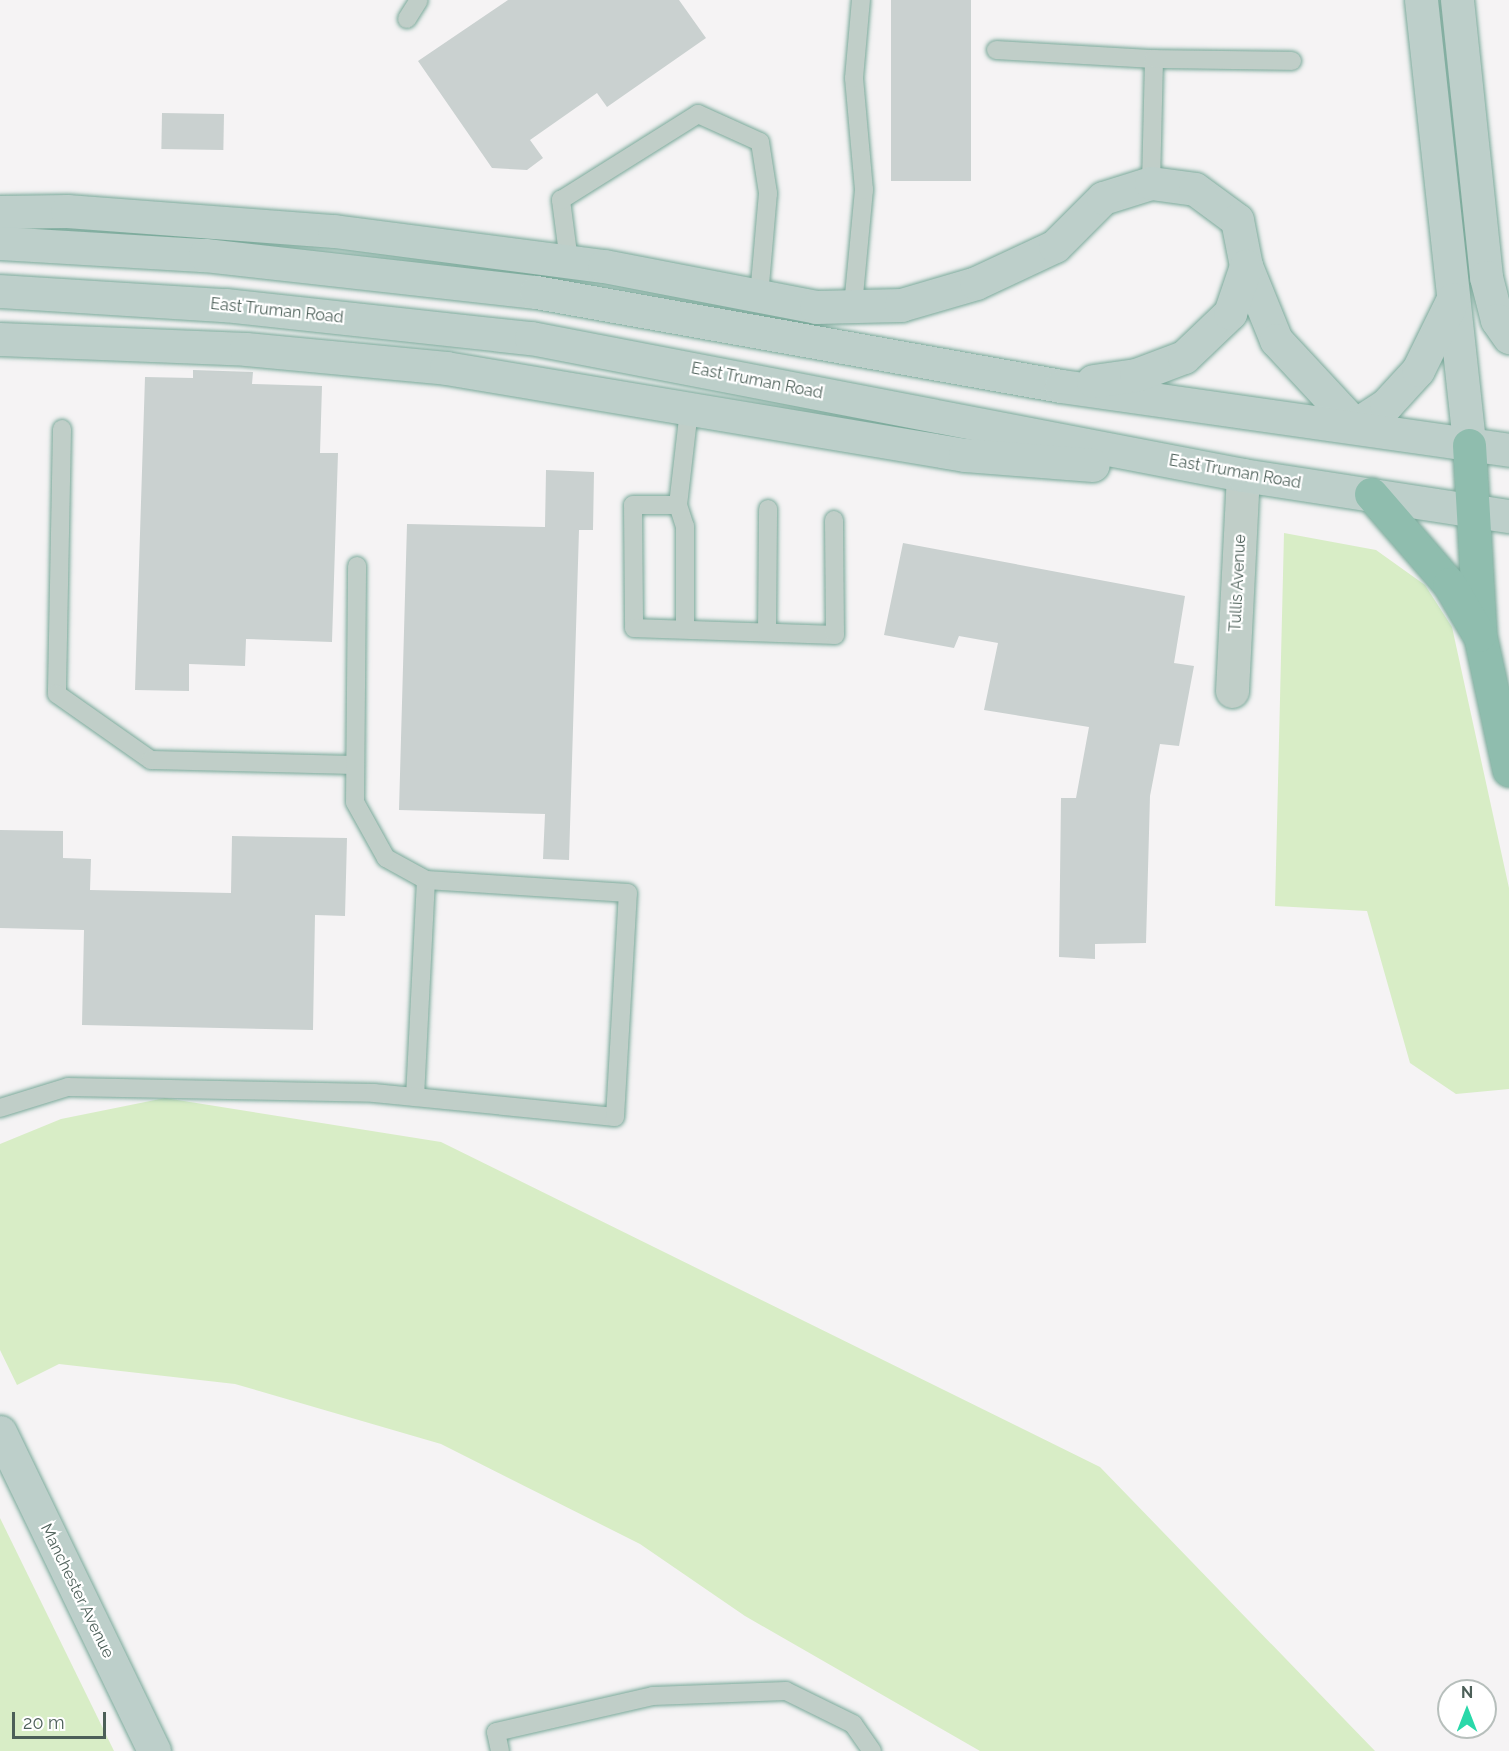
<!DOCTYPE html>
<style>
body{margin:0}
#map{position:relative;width:1509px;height:1751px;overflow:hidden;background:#f5f3f4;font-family:Raleway,sans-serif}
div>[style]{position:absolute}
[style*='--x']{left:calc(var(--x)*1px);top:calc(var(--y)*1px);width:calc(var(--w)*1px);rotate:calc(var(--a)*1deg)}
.green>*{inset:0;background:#d8edc6}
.building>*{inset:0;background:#cad1d0;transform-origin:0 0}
.roads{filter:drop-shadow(0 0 2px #7aa99a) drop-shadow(0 0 2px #7aa99a)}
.lane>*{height:18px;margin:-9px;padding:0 9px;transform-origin:9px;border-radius:9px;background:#c0cec8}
.street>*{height:33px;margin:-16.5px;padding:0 16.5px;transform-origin:16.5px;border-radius:16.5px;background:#c0cec8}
.secondary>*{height:33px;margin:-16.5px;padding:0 16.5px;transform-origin:16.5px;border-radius:16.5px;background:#bdcfca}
.highway>*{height:33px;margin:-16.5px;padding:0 16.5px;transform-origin:16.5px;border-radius:16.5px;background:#8fbdae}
span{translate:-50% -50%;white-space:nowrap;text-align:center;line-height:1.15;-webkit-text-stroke:4.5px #fff;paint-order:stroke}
.street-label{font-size:16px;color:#4c5f58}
.north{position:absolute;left:1437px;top:1679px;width:60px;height:60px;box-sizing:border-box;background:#fff;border:2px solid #b7bfbc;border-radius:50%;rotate:0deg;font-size:16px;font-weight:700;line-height:24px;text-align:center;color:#4c5f58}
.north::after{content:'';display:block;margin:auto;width:21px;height:27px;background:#29d8a9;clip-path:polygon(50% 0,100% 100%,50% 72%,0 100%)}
.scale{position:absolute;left:12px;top:1712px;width:94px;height:27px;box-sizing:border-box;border:3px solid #4c5f58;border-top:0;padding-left:8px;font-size:18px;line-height:21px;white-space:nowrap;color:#4c5f58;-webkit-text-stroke:4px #fff;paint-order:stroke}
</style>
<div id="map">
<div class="green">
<i style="clip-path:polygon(1284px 533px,1376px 550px,1425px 585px,1452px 627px,1509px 888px,1509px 1089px,1456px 1094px,1410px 1063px,1367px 911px,1275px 906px)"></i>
<i style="clip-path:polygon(165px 1098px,441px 1142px,1100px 1467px,1375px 1751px,980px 1751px,745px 1616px,640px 1544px,441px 1444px,235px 1384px,59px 1364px,17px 1385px,0 1350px,0 1144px,61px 1119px)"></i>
<i style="clip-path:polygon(0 1518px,92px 1706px,114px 1751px,0 1751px)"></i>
</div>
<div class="building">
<i style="clip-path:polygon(508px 0,679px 0,706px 38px,607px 107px,597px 93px,530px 140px,543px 158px,527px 170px,492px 168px,418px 61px)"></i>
<i style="left:891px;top:0;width:80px;height:181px"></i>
<i style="left:162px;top:113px;width:62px;height:36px;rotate:1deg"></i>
<i style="clip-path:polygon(193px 370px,253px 372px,252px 384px,322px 386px,320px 453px,338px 453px,332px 642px,246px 639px,245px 666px,189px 664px,189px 691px,135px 690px,145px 377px,193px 378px)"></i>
<i style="clip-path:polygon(546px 470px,594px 472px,593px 530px,579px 530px,569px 860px,543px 859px,545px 814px,399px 810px,407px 524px,545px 527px)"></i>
<i style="clip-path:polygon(903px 543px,1185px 596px,1174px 663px,1194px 666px,1179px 746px,1160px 744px,1150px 796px,1146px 943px,1095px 944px,1095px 959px,1059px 957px,1061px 798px,1076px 798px,1089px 727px,984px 710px,998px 643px,959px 636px,954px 648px,884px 635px)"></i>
<i style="clip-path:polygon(0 830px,63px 831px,63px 858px,91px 859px,90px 890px,231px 893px,232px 836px,347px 838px,345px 916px,315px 915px,313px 1030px,82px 1025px,84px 930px,0 928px)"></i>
</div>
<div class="roads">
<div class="lane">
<i style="--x:407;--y:19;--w:22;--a:-58"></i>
<i style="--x:996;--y:50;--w:158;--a:3.3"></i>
<i style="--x:1151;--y:183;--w:124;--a:-88.6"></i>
<i style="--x:1154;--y:59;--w:138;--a:0.8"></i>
<i style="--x:569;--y:261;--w:62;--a:-97.5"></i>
<i style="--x:561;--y:200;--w:162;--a:-32.1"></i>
<i style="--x:698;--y:114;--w:68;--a:24.3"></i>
<i style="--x:760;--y:142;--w:52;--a:81.1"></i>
<i style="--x:768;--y:193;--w:103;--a:95"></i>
<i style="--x:853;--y:306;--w:117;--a:-84.6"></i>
<i style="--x:864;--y:190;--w:112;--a:-95.1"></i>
<i style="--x:854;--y:78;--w:78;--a:-84.9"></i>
<i style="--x:689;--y:410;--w:96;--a:96.6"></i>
<i style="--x:678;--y:505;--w:45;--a:180"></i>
<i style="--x:633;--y:505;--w:123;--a:89.5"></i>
<i style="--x:634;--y:628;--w:201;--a:2"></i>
<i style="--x:835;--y:635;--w:115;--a:-90.5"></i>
<i style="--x:62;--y:429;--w:265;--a:91.1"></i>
<i style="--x:57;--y:694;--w:115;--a:35.1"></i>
<i style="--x:151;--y:760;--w:204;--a:1.4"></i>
<i style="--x:678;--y:505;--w:22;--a:72"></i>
<i style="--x:685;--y:526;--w:102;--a:90"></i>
<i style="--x:767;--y:631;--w:122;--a:-89.5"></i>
<i style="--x:415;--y:1097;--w:217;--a:-87.1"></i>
<i style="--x:0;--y:1108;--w:71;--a:-17.2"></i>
<i style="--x:68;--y:1087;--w:306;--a:1.1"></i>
<i style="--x:374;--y:1093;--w:242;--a:5.7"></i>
<i style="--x:615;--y:1117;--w:224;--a:-86.7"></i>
<i style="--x:628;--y:893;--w:202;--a:-176.3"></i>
<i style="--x:426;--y:880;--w:46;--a:-151.2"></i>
<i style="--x:386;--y:858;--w:64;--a:-119"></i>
<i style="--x:355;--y:802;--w:236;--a:-89.5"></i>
<i style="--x:500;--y:1751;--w:19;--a:-102"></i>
<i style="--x:496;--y:1732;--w:161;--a:-12.9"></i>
<i style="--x:653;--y:1696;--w:133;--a:-2.2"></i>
<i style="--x:786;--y:1691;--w:75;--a:26.2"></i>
<i style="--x:853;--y:1724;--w:33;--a:55"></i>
</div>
<div class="street">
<i style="--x:1232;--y:691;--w:216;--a:-87.1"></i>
</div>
<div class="secondary">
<i style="--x:1421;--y:0;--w:448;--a:83.8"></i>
<i style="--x:1457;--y:0;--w:279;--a:84"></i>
<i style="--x:1486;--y:277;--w:44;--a:75.7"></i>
<i style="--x:1497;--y:320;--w:21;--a:55"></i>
<i style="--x:0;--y:212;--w:67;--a:-0.9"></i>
<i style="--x:67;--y:211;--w:268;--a:4.3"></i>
<i style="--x:334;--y:231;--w:272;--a:7.4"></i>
<i style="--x:604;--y:266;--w:216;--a:10.9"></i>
<i style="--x:816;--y:307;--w:85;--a:-1.3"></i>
<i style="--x:901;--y:305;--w:78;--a:-16.3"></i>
<i style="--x:976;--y:283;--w:87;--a:-25.1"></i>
<i style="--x:1055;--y:246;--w:68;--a:-45"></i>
<i style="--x:1103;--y:198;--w:50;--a:-17.4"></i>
<i style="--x:1151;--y:183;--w:44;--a:7.8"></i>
<i style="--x:1195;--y:189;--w:52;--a:36.4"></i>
<i style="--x:1237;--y:220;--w:47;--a:78.9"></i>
<i style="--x:1246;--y:266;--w:80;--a:67.9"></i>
<i style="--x:1276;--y:340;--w:116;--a:47.1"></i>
<i style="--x:1355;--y:425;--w:37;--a:-33"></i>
<i style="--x:1386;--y:405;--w:47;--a:-47.6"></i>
<i style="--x:1418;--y:370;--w:79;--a:-63.8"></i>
<i style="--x:0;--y:243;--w:205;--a:3.4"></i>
<i style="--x:205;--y:255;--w:333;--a:6.4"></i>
<i style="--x:536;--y:292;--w:533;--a:10.15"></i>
<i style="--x:1061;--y:386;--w:453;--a:8.1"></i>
<i style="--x:0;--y:291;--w:225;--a:3.6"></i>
<i style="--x:225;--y:305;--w:308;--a:6.2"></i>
<i style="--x:531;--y:338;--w:725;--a:10.89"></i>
<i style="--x:1243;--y:475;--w:269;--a:8.8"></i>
<i style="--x:0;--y:339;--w:246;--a:2.3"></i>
<i style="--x:246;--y:349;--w:201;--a:5.4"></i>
<i style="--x:446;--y:368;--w:526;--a:9.52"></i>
<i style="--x:965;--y:455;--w:128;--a:4.5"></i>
<i style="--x:1093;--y:381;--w:43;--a:-7.9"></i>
<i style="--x:1136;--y:375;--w:51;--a:-20.6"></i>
<i style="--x:1184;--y:357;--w:64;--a:-43.7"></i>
<i style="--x:1230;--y:313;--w:50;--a:-71.2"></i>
<i style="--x:0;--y:1432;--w:354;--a:64.2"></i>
</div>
<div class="highway">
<i style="--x:1469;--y:445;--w:191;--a:86.7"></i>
<i style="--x:1480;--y:636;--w:137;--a:77.8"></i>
<i style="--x:1371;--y:494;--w:119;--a:49.1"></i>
<i style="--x:1449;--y:584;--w:59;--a:59.5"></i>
</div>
</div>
<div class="street-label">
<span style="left:277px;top:311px;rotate:6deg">East Truman Road</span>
<span style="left:757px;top:381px;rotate:11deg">East Truman Road</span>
<span style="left:1235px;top:472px;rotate:10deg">East Truman Road</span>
<span style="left:1238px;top:583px;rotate:-87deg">Tullis Avenue</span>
<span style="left:77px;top:1591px;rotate:64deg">Manchester Avenue</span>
</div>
<div class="north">N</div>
<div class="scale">20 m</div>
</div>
